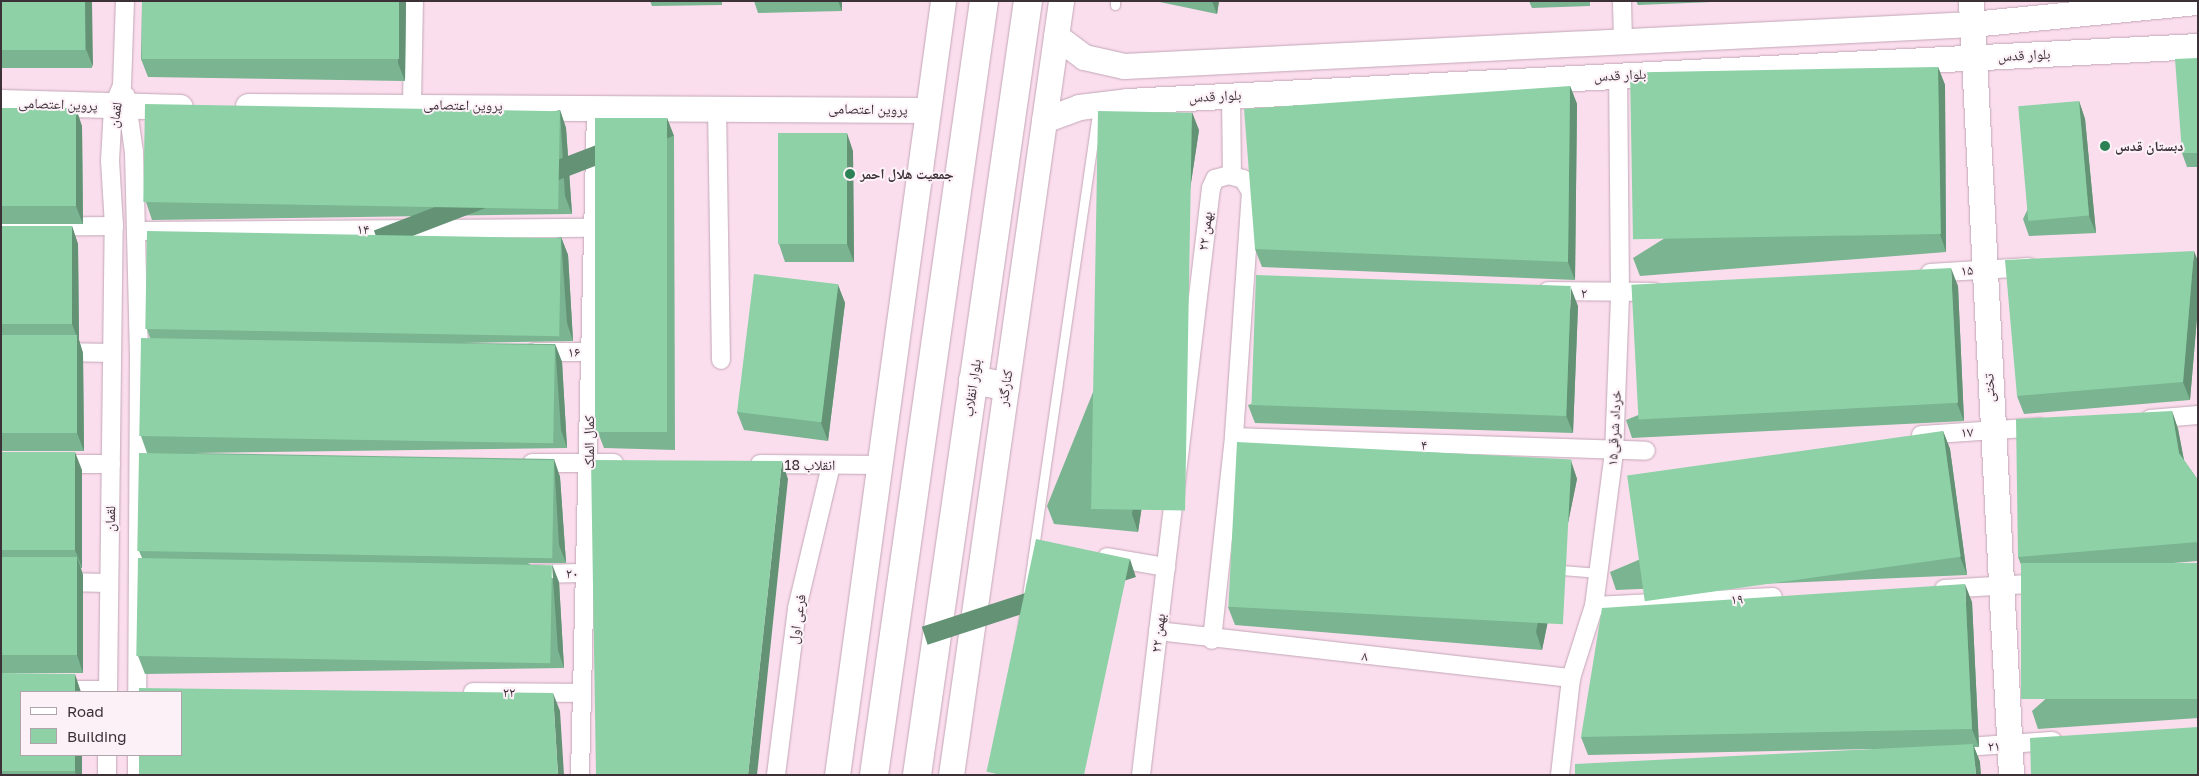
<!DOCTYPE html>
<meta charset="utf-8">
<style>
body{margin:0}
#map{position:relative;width:2199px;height:776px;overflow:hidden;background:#fbdeee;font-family:"Golos Text","Noto Naskh Arabic",sans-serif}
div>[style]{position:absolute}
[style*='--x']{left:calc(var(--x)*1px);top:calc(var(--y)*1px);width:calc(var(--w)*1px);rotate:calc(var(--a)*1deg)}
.roads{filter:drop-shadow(0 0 1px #c2a7b6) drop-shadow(0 0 1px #c2a7b6)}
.lane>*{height:9px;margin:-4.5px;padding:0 4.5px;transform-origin:4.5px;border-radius:4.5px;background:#fff}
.street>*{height:18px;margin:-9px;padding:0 9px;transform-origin:9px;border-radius:9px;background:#fff}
.secondary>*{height:25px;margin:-12.5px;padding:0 12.5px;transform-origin:12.5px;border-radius:12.5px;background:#fff}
.primary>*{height:28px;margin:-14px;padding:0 14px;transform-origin:14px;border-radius:14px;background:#fff}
.wall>*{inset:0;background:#7ab490;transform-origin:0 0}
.shaded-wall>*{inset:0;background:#639275;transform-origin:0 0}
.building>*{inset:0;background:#8ed1a7;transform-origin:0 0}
.dots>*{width:14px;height:14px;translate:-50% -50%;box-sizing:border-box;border:2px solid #fdf1f8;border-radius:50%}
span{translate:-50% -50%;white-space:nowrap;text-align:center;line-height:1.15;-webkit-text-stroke:4px #fdf1f8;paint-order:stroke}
.street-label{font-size:14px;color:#3c3137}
.poi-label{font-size:14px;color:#3c3137;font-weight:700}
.left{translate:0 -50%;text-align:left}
.frame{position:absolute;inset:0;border:2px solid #3c3137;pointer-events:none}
.legend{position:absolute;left:20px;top:691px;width:162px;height:65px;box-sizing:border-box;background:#fdf1f8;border:1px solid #b0a4ab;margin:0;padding:6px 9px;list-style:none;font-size:15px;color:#3c3137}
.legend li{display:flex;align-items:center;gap:10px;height:25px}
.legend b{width:25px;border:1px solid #b0a4ab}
</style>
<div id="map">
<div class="roads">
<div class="lane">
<i style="--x:1115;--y:5;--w:4;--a:-90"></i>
<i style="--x:1549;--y:569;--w:50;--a:4.6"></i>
<i style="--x:1001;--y:775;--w:675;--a:-81.74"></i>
</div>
<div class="street">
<i style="--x:1622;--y:1;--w:40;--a:88.6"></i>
<i style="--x:1231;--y:95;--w:80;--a:89.3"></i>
<i style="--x:126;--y:96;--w:57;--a:81.9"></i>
<i style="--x:134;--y:152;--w:202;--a:88.6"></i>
<i style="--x:139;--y:354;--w:338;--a:90.3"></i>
<i style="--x:412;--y:104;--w:103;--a:-88.9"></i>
<i style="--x:717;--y:107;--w:253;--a:89.1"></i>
<i style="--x:1;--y:227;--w:113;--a:-0.5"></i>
<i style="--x:136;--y:231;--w:455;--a:-0.4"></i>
<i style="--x:1930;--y:273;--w:99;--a:-3.5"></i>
<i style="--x:1548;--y:291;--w:106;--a:0.5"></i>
<i style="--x:60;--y:352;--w:52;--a:1.1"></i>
<i style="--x:535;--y:352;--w:54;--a:0"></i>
<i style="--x:2150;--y:419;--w:48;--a:-4.8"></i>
<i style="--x:1921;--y:435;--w:119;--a:-3.8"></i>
<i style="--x:1234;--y:437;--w:412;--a:1.9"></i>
<i style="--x:532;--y:463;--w:82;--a:0"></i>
<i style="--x:56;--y:464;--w:55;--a:0"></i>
<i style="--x:760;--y:464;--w:122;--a:0.5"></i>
<i style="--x:1107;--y:557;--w:60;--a:9.6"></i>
<i style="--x:533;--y:574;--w:52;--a:-1.1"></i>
<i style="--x:60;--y:582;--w:49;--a:1.2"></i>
<i style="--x:1944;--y:589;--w:101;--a:-3.4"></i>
<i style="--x:1594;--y:606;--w:179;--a:-2.9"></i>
<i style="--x:1158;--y:631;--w:416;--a:6.5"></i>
<i style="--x:58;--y:690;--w:50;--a:0"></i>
<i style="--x:108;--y:692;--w:466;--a:-89.3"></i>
<i style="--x:114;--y:226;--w:65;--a:-93.5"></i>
<i style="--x:110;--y:161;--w:54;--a:-86.8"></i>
<i style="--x:113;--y:107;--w:23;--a:-67"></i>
<i style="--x:122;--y:86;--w:85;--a:-88"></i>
<i style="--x:473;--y:692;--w:107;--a:0.5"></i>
<i style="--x:1952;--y:748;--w:101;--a:-4"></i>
<i style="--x:107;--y:775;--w:20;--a:-90"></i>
<i style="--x:137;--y:775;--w:20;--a:-90"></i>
<i style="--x:580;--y:775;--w:666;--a:-88.62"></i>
<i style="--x:776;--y:775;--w:168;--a:-82.8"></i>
<i style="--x:797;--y:608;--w:147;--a:-76.6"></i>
<i style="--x:1141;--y:775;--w:591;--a:-83.2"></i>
<i style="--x:1211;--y:188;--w:10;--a:-66"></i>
<i style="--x:1215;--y:179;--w:15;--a:-16"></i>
<i style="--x:1229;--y:175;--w:15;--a:16"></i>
<i style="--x:1243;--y:179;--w:15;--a:58"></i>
<i style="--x:1251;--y:192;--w:246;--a:94"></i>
<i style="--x:1234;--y:437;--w:204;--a:96.2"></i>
<i style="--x:1560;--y:775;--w:98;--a:-83.5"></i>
<i style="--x:1571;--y:678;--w:76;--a:-72.3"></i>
<i style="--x:1594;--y:606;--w:154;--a:-82.6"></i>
<i style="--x:1614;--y:453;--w:159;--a:-87.8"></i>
<i style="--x:1620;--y:294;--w:219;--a:-90.5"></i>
</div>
<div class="secondary">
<i style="--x:1971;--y:1;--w:775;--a:87.04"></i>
<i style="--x:1056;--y:36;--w:35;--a:37"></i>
<i style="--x:1084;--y:57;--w:41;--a:12.7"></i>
<i style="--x:1124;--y:66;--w:849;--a:-2.84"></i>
<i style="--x:1972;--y:24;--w:227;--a:-5.6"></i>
<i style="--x:1;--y:102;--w:179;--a:1.6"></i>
<i style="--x:248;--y:106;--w:677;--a:0.34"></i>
<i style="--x:1044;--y:120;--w:37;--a:-20"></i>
<i style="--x:1079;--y:107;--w:48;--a:-7.1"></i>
<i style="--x:1127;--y:101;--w:1072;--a:-2.94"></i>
<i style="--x:837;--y:775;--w:781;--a:-82.2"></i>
<i style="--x:951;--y:775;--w:782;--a:-81.91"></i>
</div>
<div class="primary">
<i style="--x:973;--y:380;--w:33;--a:11"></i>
<i style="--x:874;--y:775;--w:782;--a:-81.91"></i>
<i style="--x:917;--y:775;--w:782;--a:-81.84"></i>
</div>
</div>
<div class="wall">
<i style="left:1px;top:1px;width:91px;height:67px"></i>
<i style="clip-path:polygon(142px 1px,406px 1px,405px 81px,148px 77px,141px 59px)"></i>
<i style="clip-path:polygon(650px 1px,722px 1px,722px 5px,652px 6px)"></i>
<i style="clip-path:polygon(754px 1px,842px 1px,842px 11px,758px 13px)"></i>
<i style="clip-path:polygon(1155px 1px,1219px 1px,1217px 14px)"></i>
<i style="clip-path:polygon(1529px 1px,1590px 1px,1590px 6px,1532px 8px)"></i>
<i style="clip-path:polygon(1636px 1px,1737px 1px,1638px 5px)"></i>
<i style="clip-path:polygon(2198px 58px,2198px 167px,2187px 167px,2182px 153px)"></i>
<i style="clip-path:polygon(1938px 67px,1945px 85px,1946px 252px,1640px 276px,1633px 258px)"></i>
<i style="clip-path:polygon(1570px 86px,1577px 104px,1575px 280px,1262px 267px,1255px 249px)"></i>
<i style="clip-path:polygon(2079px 101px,2085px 119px,2096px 233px,2029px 236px,2023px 219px)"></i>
<i style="clip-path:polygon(1px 108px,82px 126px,83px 224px,1px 224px)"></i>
<i style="clip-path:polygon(560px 110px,566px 128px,572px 214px,152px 220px,146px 202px)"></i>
<i style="clip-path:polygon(667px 118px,674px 136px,675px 450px,604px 448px,597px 430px)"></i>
<i style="clip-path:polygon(1199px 130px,1138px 532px,1054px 524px,1047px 506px)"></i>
<i style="clip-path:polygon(853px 151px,854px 262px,785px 262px,779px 244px)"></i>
<i style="clip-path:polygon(1px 226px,72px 226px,78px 244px,79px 340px,83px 353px,84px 451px,1px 451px)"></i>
<i style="clip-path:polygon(561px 237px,568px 255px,573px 341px,462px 343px,555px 344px,562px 362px,567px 448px,193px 453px,554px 459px,560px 477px,566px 563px,528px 563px,559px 582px,564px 668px,145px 674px,138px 656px,142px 558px,139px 551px,147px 453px,141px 436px,150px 338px,147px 329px)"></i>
<i style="clip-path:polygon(2198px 261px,2198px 306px,2190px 400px,2024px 414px,2017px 396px)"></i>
<i style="clip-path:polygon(838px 285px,845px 303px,828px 441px,744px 430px,737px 412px)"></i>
<i style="clip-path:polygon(1958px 286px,1964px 421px,1632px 438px,1626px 420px)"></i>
<i style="clip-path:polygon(1578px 306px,1573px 433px,1255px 423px,1248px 405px)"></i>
<i style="clip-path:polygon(2172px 411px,2178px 429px,2184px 460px,2198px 480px,2198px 561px,2025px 575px,2018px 557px)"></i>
<i style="clip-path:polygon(1943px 431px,1950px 449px,1967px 575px,1616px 590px,1610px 572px)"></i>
<i style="clip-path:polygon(1px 452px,82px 470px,82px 568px,81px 568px,83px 575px,83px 673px,1px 673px)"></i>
<i style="clip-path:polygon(1571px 461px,1577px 479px,1542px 650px,1235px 625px,1228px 607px)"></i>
<i style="clip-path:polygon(2198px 563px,2198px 718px,2038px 729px,2032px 711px)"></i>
<i style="clip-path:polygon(1972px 602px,1979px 747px,1974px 747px,1980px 762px,1870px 749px,1588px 755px,1581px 737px)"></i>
<i style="clip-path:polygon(1px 673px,21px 755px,82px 755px,82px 775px,1px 775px)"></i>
</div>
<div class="shaded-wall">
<i style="clip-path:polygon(85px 1px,92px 1px,93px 67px,86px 49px)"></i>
<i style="clip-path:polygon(399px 1px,406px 1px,405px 81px,398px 63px)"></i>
<i style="clip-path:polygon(838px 1px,842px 1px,842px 11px)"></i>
<i style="clip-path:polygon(1212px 1px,1219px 1px,1217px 14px)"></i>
<i style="clip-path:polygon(1938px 67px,1945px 85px,1946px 252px,1940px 234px)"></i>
<i style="clip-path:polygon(1570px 86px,1577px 104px,1575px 280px,1568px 262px)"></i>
<i style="clip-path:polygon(2079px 101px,2085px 119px,2096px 233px,2089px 216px)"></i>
<i style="clip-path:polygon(76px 108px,82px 126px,83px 224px,76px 206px)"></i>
<i style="clip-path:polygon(560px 110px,566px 128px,572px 214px,565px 196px)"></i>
<i style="clip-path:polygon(1192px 112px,1199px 130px,1138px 532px,1132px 514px)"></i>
<i style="left:667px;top:118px;width:19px;height:314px;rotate:69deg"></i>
<i style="clip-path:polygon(847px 133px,853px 151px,854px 262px,847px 244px)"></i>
<i style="clip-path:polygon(72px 226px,78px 244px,79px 340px,83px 353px,84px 451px,77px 433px,77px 337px,72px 324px)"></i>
<i style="clip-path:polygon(561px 237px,568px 255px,573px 341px,567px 323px)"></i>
<i style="clip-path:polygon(2194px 251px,2198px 261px,2198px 306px,2190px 400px,2183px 382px)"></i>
<i style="clip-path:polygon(1951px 268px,1958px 286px,1964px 421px,1957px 403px)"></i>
<i style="clip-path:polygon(838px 285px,845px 303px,828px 441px,821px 423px)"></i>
<i style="clip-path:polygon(1571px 288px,1578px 306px,1573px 433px,1566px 415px)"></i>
<i style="clip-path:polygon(555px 344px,562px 362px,567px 448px,561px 430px)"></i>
<i style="clip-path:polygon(2172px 411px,2178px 429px,2186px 471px,2179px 453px)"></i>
<i style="clip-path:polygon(1943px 431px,1950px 449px,1967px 575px,1960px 557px)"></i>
<i style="clip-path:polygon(75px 452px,82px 470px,82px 568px,75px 550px)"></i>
<i style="clip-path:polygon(554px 459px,560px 477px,566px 563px,559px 545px)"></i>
<i style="clip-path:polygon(782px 461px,788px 479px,757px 775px,748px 775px)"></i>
<i style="clip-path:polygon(1571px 461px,1577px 479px,1542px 650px,1536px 632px)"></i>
<i style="clip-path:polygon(77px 557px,83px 575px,83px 673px,77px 655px)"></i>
<i style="left:1130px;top:559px;width:19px;height:219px;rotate:72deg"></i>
<i style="clip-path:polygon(552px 564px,559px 582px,564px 668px,558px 650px)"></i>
<i style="clip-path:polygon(1965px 584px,1972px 602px,1979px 747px,1972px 729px)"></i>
<i style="clip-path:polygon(75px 674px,81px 692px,75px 692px)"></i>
<i style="clip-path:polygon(553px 693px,560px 711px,564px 775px,558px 775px)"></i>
<i style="clip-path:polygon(1973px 744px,1980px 762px,1981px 775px,1976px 775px)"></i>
<i style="clip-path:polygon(75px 755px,82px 755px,82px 775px,76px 775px,75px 771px)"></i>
</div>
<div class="building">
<i style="left:1px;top:1px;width:84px;height:49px"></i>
<i style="left:142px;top:1px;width:257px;height:58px"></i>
<i style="clip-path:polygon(2198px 58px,2198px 153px,2182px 153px,2175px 59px)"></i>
<i style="left:1938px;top:67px;width:167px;height:308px;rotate:89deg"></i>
<i style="clip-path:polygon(1570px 86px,1568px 262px,1255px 249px,1244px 109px)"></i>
<i style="left:2079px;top:101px;width:115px;height:61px;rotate:85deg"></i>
<i style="left:145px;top:104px;width:415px;height:98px;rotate:1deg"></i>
<i style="left:1px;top:108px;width:75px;height:98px"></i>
<i style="left:1098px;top:111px;width:94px;height:398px;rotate:1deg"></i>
<i style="left:667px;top:118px;width:314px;height:72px;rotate:90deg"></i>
<i style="left:778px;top:133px;width:69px;height:111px"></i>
<i style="left:1px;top:226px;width:71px;height:98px"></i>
<i style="left:147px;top:231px;width:414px;height:98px;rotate:1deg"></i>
<i style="clip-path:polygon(2194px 251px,2183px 382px,2017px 396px,2005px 260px)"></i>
<i style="left:1951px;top:268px;width:135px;height:320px;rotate:87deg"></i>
<i style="left:754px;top:274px;width:85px;height:139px;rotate:7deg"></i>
<i style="left:1256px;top:275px;width:315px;height:130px;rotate:2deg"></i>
<i style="left:1px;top:335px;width:76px;height:98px"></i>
<i style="left:141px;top:338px;width:414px;height:98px;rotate:1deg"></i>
<i style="clip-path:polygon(2172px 411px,2179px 453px,2198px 480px,2198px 542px,2018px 557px,2016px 419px)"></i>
<i style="left:1943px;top:431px;width:127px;height:319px;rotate:82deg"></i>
<i style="left:1237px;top:442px;width:335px;height:165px;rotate:3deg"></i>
<i style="left:1px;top:452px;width:74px;height:98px"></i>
<i style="left:139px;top:453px;width:415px;height:98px;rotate:1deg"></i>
<i style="clip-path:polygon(591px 460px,782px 461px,748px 775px,596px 775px)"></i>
<i style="left:1036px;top:539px;width:96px;height:238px;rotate:12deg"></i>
<i style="left:1px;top:557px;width:76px;height:98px"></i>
<i style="left:138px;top:558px;width:414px;height:98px;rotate:1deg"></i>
<i style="left:2198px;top:563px;width:136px;height:177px;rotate:90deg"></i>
<i style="clip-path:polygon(1965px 584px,1972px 729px,1581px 737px,1602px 608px)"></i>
<i style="clip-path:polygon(1px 673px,75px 674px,75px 692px,21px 692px,21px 755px,75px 755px,75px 771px,1px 771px)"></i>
<i style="clip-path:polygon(139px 688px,553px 693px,558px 775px,139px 775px,139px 755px,181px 755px,181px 692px,139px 692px)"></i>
<i style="clip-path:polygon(2198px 727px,2198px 775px,2031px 775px,2030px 738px)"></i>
<i style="clip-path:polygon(1973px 744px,1976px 775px,1575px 775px,1575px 764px)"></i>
</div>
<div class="dots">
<i style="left:2105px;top:146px;background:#2c8155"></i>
<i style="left:850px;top:174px;background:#2c8155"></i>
</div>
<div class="street-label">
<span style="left:2024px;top:55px;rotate:-3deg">بلوار قدس</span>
<span style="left:1620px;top:75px;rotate:-3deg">بلوار قدس</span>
<span style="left:1215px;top:96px;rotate:-3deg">بلوار قدس</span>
<span style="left:58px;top:104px;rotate:2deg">پروین اعتصامی</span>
<span style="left:463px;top:105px;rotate:1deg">پروین اعتصامی</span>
<span style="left:868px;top:109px;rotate:1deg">پروین اعتصامی</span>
<span style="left:115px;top:115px;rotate:-81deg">لقمان</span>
<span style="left:363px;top:229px">۱۴</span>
<span style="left:1205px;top:231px;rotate:-83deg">۲۲ بهمن</span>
<span style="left:1967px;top:270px;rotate:-4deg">۱۵</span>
<span style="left:1584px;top:293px;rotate:3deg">۲</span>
<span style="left:574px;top:352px">۱۶</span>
<span style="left:972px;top:388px;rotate:-82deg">بلوار انقلاب</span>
<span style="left:1005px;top:388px;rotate:-82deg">کنارگذر</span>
<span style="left:1989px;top:388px;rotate:-92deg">تختی</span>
<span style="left:1614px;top:428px;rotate:-87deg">۱۵خرداد شرقی</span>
<span style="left:1967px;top:432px;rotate:-3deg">۱۷</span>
<span style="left:589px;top:442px;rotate:-90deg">کمال الملک</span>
<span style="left:1424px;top:445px;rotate:2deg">۴</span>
<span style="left:810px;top:465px">انقلاب 18</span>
<span style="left:110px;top:519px;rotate:-89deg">لقمان</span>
<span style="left:572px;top:573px">۲۰</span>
<span style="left:1737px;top:599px;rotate:-3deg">۱۹</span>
<span style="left:797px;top:619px;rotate:-81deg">فرعی اول</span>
<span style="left:1158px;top:633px;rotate:-83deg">۲۲ بهمن</span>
<span style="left:1365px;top:656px;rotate:6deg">۸</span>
<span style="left:509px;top:692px">۲۲</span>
<span style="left:1994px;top:746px;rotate:-3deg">۲۱</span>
</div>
<div class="poi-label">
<span class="left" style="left:2115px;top:146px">دبستان قدس</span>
<span class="left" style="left:860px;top:174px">جمعیت هلال احمر</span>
</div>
<div class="frame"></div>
<ul class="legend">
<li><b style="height:6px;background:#fff"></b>Road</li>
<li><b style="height:14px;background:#8ed1a7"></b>Building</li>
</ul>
</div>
